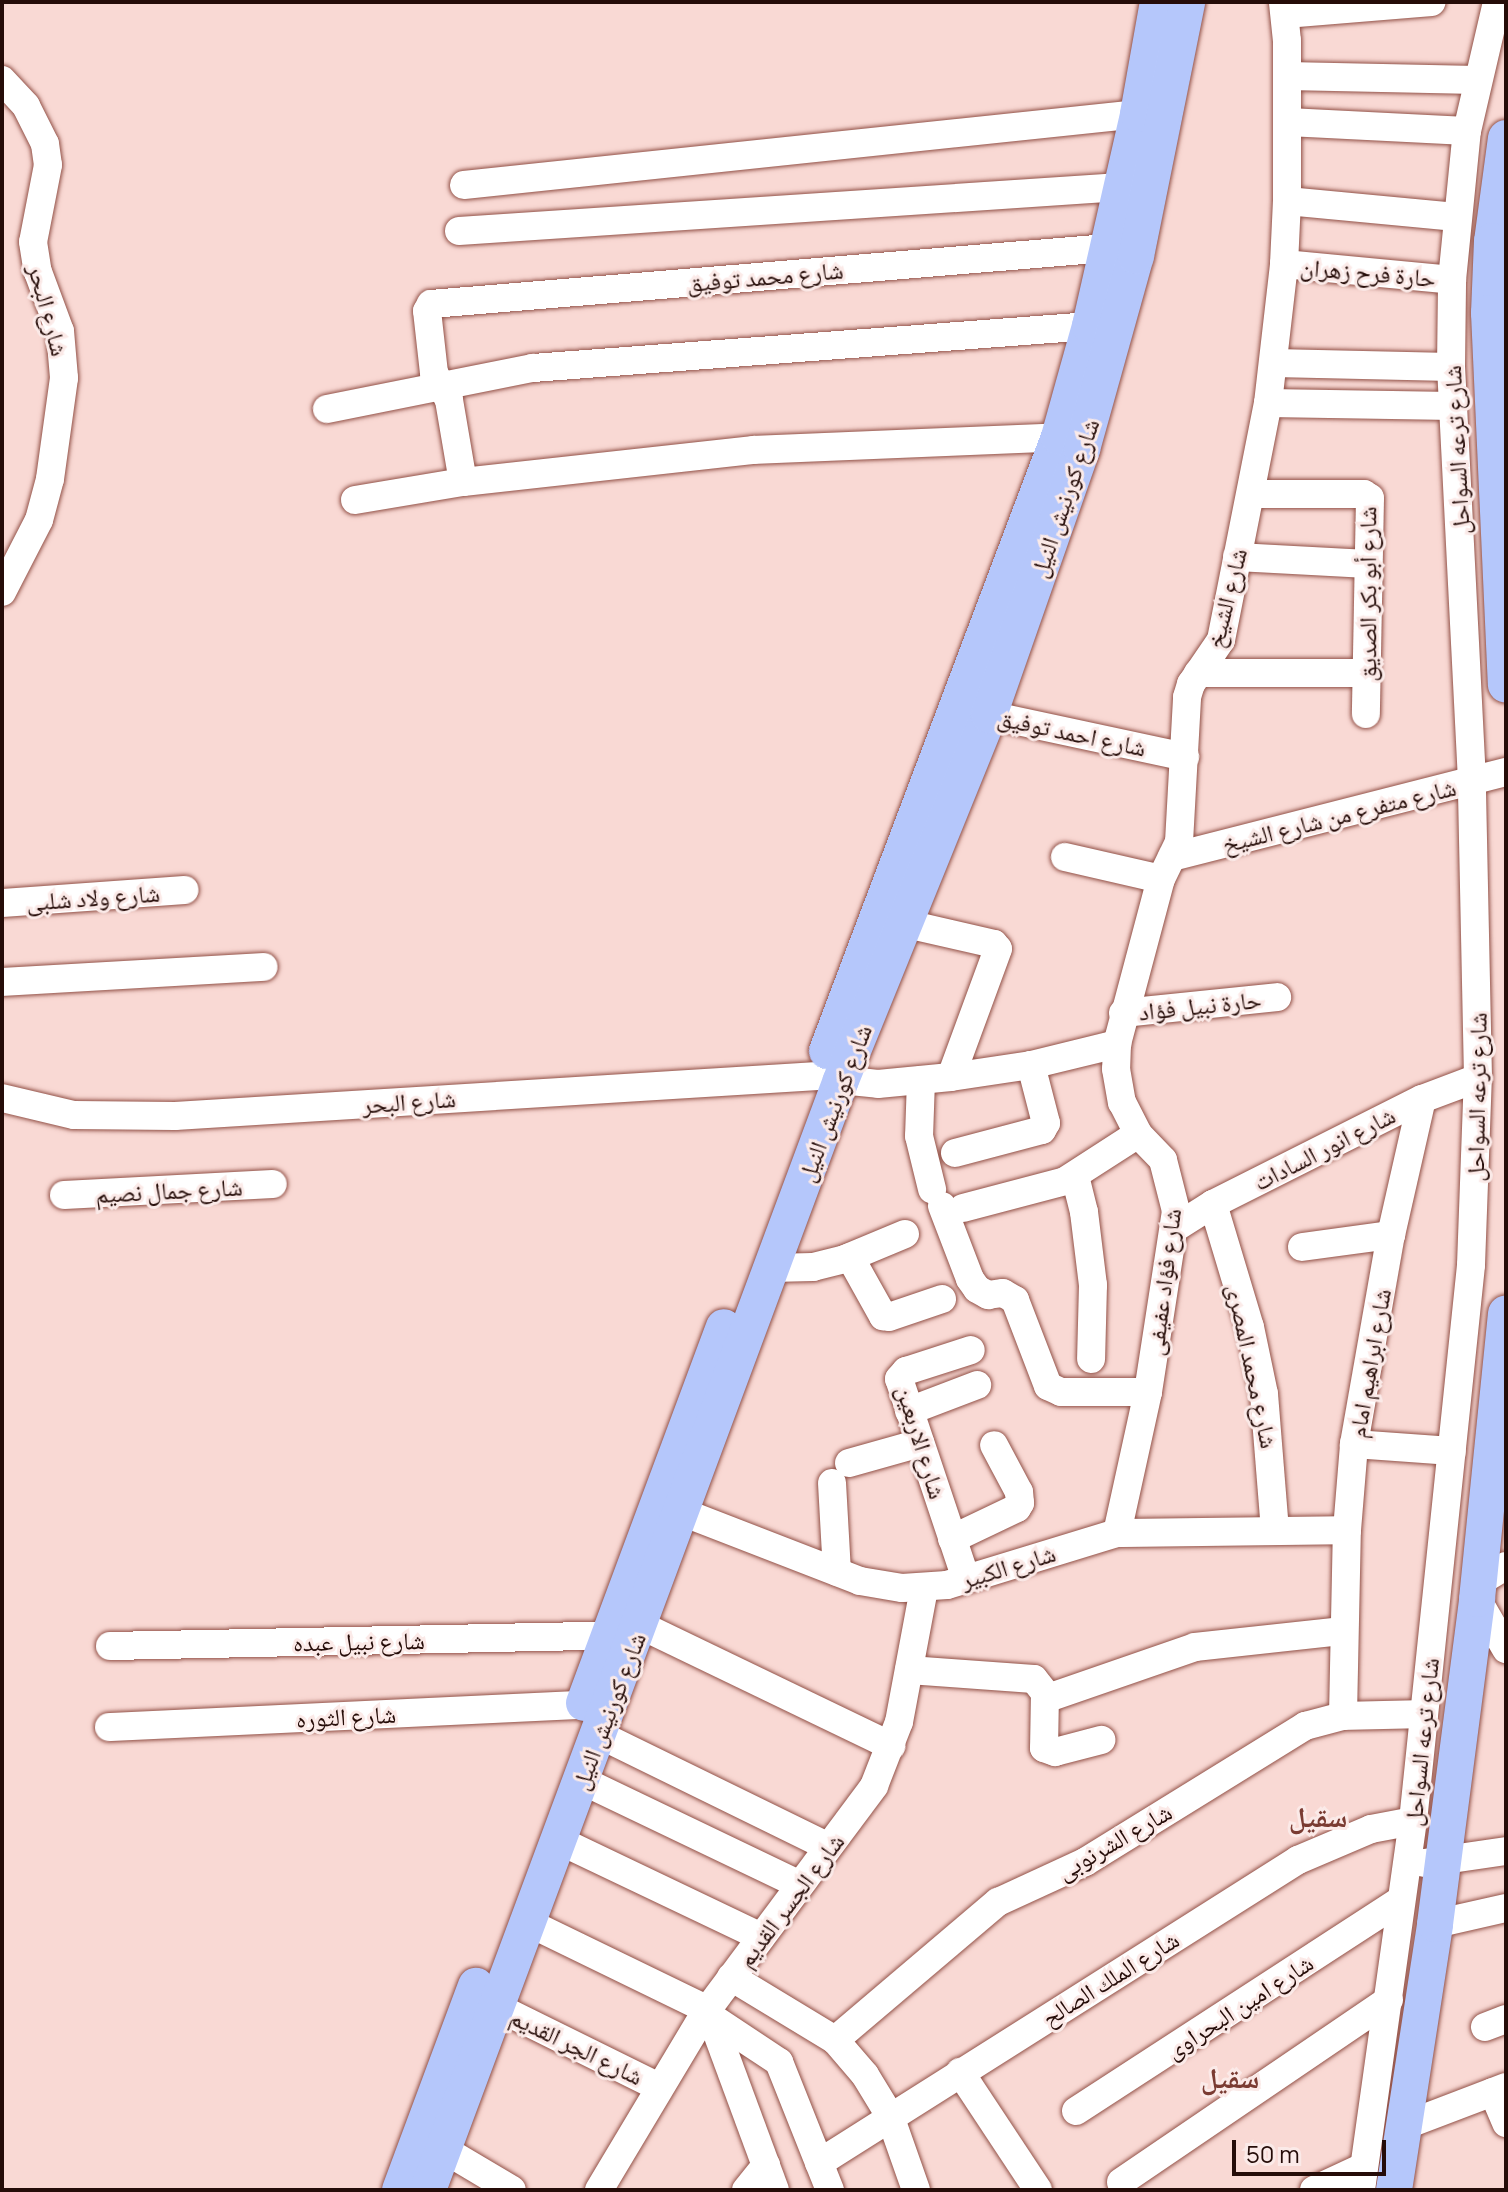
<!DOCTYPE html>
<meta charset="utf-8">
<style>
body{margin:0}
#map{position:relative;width:1508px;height:2192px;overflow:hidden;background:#f9d9d4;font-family:Manrope,"Noto Naskh Arabic",sans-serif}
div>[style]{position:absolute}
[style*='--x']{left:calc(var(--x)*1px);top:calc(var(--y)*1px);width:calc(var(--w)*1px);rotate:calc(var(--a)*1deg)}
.roads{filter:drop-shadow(0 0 2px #925147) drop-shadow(0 0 2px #925147)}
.minor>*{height:28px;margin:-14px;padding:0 14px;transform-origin:14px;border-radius:14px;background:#fff}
.major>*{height:36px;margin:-18px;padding:0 18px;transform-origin:18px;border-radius:18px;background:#b5c7fb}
span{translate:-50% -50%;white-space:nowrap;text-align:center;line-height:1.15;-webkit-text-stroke:6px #fbeae8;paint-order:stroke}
.street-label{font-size:24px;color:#250c08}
.quarter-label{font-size:28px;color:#7a3b32;font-weight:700}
.frame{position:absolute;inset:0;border:4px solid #250c08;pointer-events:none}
.scale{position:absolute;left:1232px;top:2140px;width:154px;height:36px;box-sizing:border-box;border:4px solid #250c08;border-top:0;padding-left:10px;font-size:24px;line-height:28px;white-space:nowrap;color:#250c08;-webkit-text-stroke:6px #fbeae8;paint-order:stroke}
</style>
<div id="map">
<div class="roads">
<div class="minor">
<i style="--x:1285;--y:14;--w:147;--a:-4.7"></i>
<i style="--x:1287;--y:76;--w:190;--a:1.2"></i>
<i style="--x:2;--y:80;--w:35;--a:47"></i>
<i style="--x:26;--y:106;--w:42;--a:63.4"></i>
<i style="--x:45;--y:144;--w:21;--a:82"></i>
<i style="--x:48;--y:165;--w:78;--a:101"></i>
<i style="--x:33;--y:242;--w:30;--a:81"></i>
<i style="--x:38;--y:272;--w:63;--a:69.6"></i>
<i style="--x:60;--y:331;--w:47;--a:85.1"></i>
<i style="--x:64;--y:378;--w:102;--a:97.9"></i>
<i style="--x:50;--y:479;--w:42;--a:105"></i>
<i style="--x:39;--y:520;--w:81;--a:117.2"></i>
<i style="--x:1288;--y:122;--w:179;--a:2.9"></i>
<i style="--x:464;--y:185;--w:678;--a:-6.01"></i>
<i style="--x:1287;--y:201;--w:170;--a:5.4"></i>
<i style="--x:459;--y:231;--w:663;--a:-3.8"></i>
<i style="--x:1284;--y:264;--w:169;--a:5.4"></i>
<i style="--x:1274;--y:363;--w:177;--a:1.3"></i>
<i style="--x:1268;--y:403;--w:185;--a:0.9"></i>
<i style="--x:327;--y:409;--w:210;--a:-11.3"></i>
<i style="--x:533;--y:368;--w:559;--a:-4.31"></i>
<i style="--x:463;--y:482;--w:83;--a:-99.7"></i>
<i style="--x:449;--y:400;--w:31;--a:-119"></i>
<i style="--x:434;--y:373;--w:62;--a:-96.4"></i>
<i style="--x:427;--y:311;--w:8;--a:-60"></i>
<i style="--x:431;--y:304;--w:679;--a:-4.73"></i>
<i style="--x:1252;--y:494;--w:112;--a:0"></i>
<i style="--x:1364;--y:494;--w:7;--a:34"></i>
<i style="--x:1370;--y:498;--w:216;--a:91.1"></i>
<i style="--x:355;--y:500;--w:109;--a:-9.5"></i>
<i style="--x:463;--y:482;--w:293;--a:-6.3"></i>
<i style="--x:754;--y:450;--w:305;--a:-2.4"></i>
<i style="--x:1237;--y:557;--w:131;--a:3.1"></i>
<i style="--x:1198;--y:673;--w:168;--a:0"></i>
<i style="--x:971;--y:711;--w:219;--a:12.1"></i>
<i style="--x:1065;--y:857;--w:98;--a:12.9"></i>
<i style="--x:1172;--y:857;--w:345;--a:-14.3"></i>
<i style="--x:2;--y:903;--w:183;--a:-4.1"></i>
<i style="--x:907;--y:924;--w:89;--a:12.9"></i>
<i style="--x:994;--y:944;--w:6;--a:51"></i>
<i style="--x:998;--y:949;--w:136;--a:110.2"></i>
<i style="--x:2;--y:982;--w:262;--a:-3.3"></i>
<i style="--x:1123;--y:1013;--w:155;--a:-5.9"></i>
<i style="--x:1117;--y:1044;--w:25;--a:92"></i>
<i style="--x:1116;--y:1069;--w:34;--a:80"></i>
<i style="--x:1122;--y:1102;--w:36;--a:63"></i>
<i style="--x:1138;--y:1134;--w:36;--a:46"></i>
<i style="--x:1163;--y:1160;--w:53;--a:75.7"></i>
<i style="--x:1176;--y:1211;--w:183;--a:98.8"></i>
<i style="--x:1148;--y:1392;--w:144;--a:102.4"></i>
<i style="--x:841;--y:1080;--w:37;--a:6"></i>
<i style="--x:878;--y:1084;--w:73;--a:-5.5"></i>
<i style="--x:951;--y:1077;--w:81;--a:-8.5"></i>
<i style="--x:1031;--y:1065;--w:89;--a:-13.7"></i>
<i style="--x:1117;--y:1044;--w:171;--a:-75.1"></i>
<i style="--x:1161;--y:879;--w:41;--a:-64.1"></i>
<i style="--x:1179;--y:842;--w:145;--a:-86.8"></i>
<i style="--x:1187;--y:697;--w:14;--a:-73"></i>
<i style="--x:1191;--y:684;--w:53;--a:-55.7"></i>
<i style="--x:1221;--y:640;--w:242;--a:-78.8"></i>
<i style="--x:1268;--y:403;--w:140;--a:-83.4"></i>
<i style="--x:1284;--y:264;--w:63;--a:-87.3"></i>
<i style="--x:1287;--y:201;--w:160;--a:-90"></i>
<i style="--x:1287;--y:41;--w:39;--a:-96"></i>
<i style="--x:921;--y:1080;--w:56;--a:92"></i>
<i style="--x:919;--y:1136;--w:55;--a:76.2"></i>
<i style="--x:2;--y:1098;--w:74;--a:13.3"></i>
<i style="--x:74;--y:1115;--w:101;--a:0.6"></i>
<i style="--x:175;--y:1116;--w:644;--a:-3.56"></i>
<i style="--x:955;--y:1153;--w:90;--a:-14.8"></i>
<i style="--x:1042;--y:1130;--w:8;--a:-60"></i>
<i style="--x:1046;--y:1123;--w:60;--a:-104.5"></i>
<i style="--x:1075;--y:1176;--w:37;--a:76"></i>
<i style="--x:1084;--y:1212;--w:74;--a:83"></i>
<i style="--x:1093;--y:1285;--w:74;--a:91.5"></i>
<i style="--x:64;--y:1195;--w:209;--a:-3"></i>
<i style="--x:1213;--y:1204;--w:128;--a:73.3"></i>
<i style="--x:1250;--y:1327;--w:68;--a:78.2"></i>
<i style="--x:1264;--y:1394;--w:136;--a:85.4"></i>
<i style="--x:942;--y:1206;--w:78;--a:69"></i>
<i style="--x:970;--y:1279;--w:12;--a:55"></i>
<i style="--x:977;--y:1289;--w:13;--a:29"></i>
<i style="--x:988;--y:1295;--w:15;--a:-8"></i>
<i style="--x:1003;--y:1293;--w:14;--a:30"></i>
<i style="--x:1015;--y:1300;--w:92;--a:69"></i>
<i style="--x:1048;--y:1386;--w:14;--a:25"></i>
<i style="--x:1061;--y:1392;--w:87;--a:0"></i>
<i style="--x:963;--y:1208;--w:106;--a:-14.8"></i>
<i style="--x:1065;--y:1181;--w:87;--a:-32.8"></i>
<i style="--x:1175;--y:1228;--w:45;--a:-32.3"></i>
<i style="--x:1213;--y:1204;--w:234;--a:-26.7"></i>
<i style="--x:1422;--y:1099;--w:60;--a:-20.6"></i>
<i style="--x:1302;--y:1247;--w:90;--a:-7.7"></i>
<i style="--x:850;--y:1257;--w:68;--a:60.8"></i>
<i style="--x:883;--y:1316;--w:6;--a:9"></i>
<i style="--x:889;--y:1317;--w:56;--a:-18.8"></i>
<i style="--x:771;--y:1268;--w:42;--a:-1.4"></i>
<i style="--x:813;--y:1267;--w:33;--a:-14"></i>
<i style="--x:845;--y:1259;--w:65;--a:-22.6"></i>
<i style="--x:909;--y:1411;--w:73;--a:-20.9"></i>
<i style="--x:1354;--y:1444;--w:98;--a:4.1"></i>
<i style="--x:849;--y:1463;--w:74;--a:-15.7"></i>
<i style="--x:832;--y:1483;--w:89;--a:86.8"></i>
<i style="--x:682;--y:1512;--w:191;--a:21.2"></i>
<i style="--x:860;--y:1581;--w:43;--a:9.5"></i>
<i style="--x:902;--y:1588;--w:45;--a:-3.8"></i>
<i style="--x:947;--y:1585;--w:178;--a:-17"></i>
<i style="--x:1117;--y:1533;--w:230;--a:-0.7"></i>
<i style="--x:952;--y:1539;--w:72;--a:-25.5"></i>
<i style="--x:1017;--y:1508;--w:6;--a:-59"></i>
<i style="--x:1020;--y:1503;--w:11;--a:-95"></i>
<i style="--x:1019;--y:1492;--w:53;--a:-118"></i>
<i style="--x:966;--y:1579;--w:211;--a:-108.5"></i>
<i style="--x:899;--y:1379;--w:11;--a:-49"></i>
<i style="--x:906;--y:1371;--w:68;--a:-17.9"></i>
<i style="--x:1479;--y:1582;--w:31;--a:-31"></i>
<i style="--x:1477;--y:1599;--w:58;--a:59.9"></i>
<i style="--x:640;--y:1625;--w:279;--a:25.7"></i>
<i style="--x:110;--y:1646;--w:498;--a:-1.2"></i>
<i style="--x:909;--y:1670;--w:125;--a:4.1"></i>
<i style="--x:1034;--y:1679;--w:18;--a:52"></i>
<i style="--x:1045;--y:1693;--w:55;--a:91"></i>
<i style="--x:1044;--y:1748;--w:12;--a:20"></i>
<i style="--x:1055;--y:1752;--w:48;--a:-14.6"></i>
<i style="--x:1045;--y:1699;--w:159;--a:-19.1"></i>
<i style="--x:1195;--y:1647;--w:149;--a:-6.2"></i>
<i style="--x:1343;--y:1716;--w:186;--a:-88.8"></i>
<i style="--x:1347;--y:1530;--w:86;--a:-85.3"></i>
<i style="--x:1354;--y:1444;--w:212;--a:-80"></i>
<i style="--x:1391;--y:1235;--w:139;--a:-77.2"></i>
<i style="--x:109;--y:1727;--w:476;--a:-2.7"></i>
<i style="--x:598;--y:1734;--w:255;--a:26.1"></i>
<i style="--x:581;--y:1780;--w:241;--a:25.6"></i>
<i style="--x:558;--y:1840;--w:225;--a:25.5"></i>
<i style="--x:1424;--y:1863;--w:83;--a:-8.3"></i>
<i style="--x:527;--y:1922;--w:201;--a:25.9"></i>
<i style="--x:1435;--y:1924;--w:73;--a:-12.7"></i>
<i style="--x:731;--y:1977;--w:122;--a:31.2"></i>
<i style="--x:835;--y:2040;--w:46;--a:49.4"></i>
<i style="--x:865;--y:2075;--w:48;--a:58.6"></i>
<i style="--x:890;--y:2116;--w:78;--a:70.6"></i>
<i style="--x:495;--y:2006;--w:183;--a:26.3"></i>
<i style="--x:705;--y:2013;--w:89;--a:33.5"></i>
<i style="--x:779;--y:2062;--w:138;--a:68.3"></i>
<i style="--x:711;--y:2017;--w:184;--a:69.7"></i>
<i style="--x:1485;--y:2027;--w:22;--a:-21"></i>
<i style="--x:835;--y:2040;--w:214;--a:-40.3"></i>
<i style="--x:998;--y:1902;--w:96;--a:-24.7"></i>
<i style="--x:1085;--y:1862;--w:259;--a:-31.7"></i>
<i style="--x:1305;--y:1726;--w:39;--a:-15"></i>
<i style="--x:1343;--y:1716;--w:81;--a:-1.4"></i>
<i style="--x:960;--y:2072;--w:141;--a:56.5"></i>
<i style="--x:1493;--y:2092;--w:34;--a:67"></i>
<i style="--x:1076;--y:2111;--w:387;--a:-33"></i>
<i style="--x:1401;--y:2127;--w:112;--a:-20.9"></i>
<i style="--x:443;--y:2149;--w:80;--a:30.7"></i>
<i style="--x:819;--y:2163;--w:567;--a:-32.32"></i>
<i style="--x:1298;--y:1860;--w:79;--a:-23"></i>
<i style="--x:1371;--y:1829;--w:43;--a:-10.8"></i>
<i style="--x:1121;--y:2182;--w:324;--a:-34.2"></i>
<i style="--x:599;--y:2190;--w:206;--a:-59.1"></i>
<i style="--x:705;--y:2013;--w:283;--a:-53.3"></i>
<i style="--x:874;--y:1786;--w:69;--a:-68.7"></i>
<i style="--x:899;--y:1722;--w:136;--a:-79.4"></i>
<i style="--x:746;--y:2190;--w:32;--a:-51"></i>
<i style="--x:1314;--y:2190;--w:54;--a:-25.1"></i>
<i style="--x:1361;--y:2190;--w:373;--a:-82"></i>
<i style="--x:1413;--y:1821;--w:559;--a:-84.04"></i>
<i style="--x:1471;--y:1265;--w:187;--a:-87.9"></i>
<i style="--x:1478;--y:1078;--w:297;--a:-91.2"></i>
<i style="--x:1472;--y:781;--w:415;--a:-92.9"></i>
<i style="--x:1451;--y:367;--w:87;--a:-89.3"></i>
<i style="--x:1452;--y:280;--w:150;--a:-84.3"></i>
<i style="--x:1467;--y:131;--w:132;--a:-76.9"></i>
</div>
<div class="major">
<i style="--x:1506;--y:138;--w:104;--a:97.7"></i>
<i style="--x:1492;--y:241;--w:72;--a:92.4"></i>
<i style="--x:1489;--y:313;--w:372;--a:87.4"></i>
<i style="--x:827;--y:1051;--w:656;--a:-69.3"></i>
<i style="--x:1059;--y:437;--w:115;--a:-74.4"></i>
<i style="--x:1090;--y:326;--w:217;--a:-77.2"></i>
<i style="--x:1138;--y:114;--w:114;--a:-79.9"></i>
<i style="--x:584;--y:1703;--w:401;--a:-69.6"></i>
<i style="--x:400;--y:2190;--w:218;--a:-69.6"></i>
<i style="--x:428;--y:2190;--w:1184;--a:-69.59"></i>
<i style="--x:841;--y:1080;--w:394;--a:-67.9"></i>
<i style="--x:989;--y:715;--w:282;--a:-70.7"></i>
<i style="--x:1082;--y:449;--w:200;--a:-74.4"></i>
<i style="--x:1136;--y:256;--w:259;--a:-78.6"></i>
<i style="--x:1394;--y:2190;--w:269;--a:-81.2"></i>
<i style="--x:1435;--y:1924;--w:328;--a:-82.6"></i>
<i style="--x:1477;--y:1599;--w:287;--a:-84.2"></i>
</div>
</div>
<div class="street-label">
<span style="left:1368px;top:272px;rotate:5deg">حارة فرح زهران</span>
<span style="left:765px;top:276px;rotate:-5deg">شارع محمد توفيق</span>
<span style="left:49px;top:310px;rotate:75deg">شارع البحر</span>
<span style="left:1456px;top:450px;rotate:-93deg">شارع ترعه السواحل</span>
<span style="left:1064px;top:498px;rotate:-71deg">شارع كورنيش النيل</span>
<span style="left:1367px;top:594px;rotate:-90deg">شارع أبو بكر الصديق</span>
<span style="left:1226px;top:598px;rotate:-76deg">شارع الشيخ</span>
<span style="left:1072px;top:732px;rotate:12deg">شارع احمد توفيق</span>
<span style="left:1339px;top:815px;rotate:-14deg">شارع متفرع من شارع الشيخ</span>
<span style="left:93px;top:897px;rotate:-4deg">شارع ولاد شلبى</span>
<span style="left:1200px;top:1005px;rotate:-6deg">حارة نبيل فؤاد</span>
<span style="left:1476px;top:1097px;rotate:-89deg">شارع ترعه السواحل</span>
<span style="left:409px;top:1101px;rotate:-4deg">شارع البحر</span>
<span style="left:834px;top:1103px;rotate:-69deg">شارع كورنيش النيل</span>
<span style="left:1324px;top:1148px;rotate:-27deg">شارع انور السادات</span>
<span style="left:169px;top:1190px;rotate:-3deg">شارع جمال نصيم</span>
<span style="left:1163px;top:1282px;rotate:-83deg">شارع فؤاد عفيفى</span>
<span style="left:1369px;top:1363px;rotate:-80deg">شارع ابراهيم امام</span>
<span style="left:1253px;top:1366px;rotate:78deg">شارع محمد المصرى</span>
<span style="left:922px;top:1442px;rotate:73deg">شارع الاربعين</span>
<span style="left:1008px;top:1566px;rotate:-17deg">شارع الكبير</span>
<span style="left:359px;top:1641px;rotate:-1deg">شارع نبيل عبده</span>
<span style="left:608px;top:1711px;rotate:-69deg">شارع كورنيش النيل</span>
<span style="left:346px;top:1716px;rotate:-3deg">شارع الثوره</span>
<span style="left:1421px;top:1742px;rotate:-84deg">شارع ترعه السواحل</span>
<span style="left:1114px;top:1841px;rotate:-30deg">شارع الشرنوبى</span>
<span style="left:790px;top:1900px;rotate:-53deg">شارع الجسر القديم</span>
<span style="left:1110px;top:1978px;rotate:-32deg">شارع الملك الصالح</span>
<span style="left:1239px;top:2006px;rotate:-33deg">شارع امين البحراوى</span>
<span style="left:577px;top:2046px;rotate:26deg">شارع الجر القديم</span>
</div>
<div class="quarter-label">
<span style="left:1318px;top:1816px">سقيل</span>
<span style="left:1230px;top:2077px">سقيل</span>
</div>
<div class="frame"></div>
<div class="scale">50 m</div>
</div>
